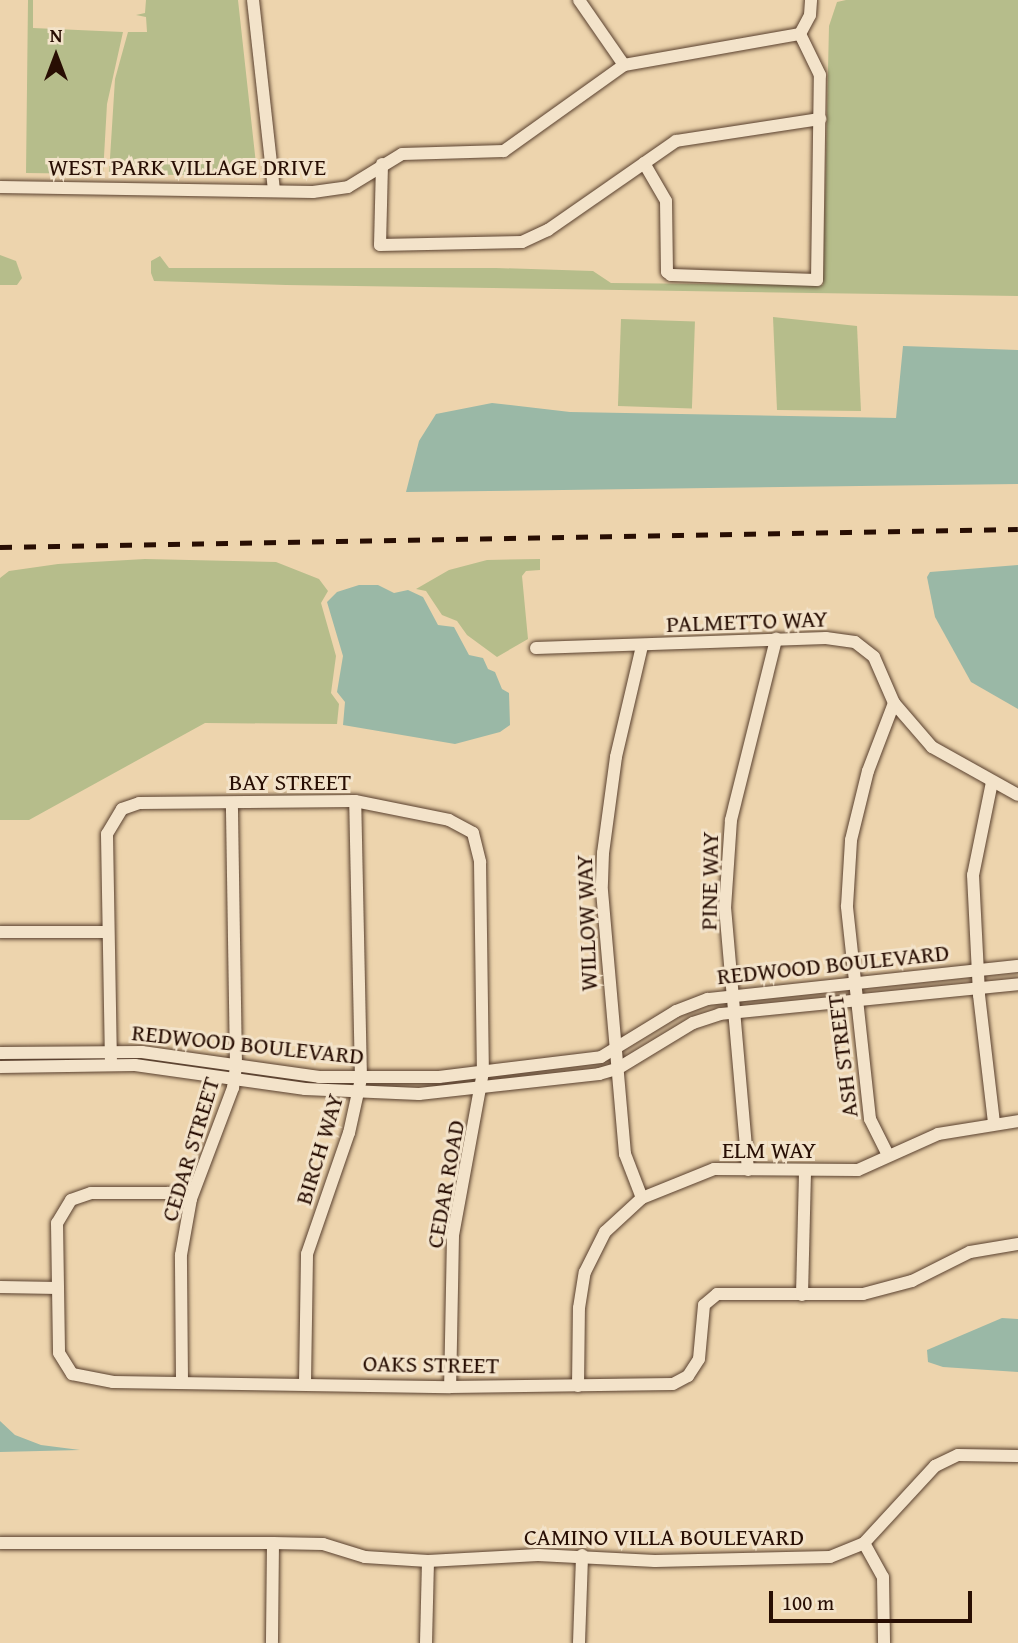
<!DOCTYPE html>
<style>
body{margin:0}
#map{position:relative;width:1018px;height:1643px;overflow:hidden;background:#edd4ad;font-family:"Gentium Book Plus",serif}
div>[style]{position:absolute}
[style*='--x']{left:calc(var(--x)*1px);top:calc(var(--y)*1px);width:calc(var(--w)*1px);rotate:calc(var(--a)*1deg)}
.green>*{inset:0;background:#b6bd8b;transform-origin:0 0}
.water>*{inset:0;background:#9ab8a6}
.roads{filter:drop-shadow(0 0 2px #59402e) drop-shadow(0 0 2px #59402e)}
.street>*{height:12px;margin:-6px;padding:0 6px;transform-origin:6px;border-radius:6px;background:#f3e3ca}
.rail>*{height:4.5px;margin-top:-2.25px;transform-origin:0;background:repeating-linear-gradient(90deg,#280e03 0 12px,transparent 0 24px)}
span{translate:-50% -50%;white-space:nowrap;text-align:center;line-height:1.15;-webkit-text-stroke:6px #f3e3ca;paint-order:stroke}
.street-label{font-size:24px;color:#280e03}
.north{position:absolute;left:21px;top:21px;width:70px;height:70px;-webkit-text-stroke:5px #f3e3ca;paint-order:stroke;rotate:0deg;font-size:19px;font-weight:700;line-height:28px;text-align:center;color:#280e03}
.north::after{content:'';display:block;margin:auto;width:24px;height:32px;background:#280e03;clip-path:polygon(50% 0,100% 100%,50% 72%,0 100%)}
.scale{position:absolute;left:769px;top:1591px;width:203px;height:32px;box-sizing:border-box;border:4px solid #280e03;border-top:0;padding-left:9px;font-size:21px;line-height:24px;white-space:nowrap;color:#280e03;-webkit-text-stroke:5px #f3e3ca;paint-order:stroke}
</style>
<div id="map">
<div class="green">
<i style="clip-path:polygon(28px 0,33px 0,33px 28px,123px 32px,107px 104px,103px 174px,26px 173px)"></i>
<i style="clip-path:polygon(146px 0,238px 0,256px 164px,248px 176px,109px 174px,115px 79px,128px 32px,147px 32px,146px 17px,136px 15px,145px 13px)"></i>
<i style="clip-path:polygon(846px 0,1018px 0,1018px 296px,286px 285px,154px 281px,151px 273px,151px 261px,160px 256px,169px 268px,496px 268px,593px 271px,611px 283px,823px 285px,829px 26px,837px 2px)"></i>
<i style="clip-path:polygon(0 255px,16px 261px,22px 278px,17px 285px,0 285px)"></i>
<i style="clip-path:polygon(773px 317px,857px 326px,861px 411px,777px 410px)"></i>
<i style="left:621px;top:319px;width:74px;height:87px;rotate:2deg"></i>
<i style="clip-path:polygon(145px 559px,276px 562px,319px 579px,328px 591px,321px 603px,336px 656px,331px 693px,339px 704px,337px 724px,205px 723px,29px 820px,0 820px,0 578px,9px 571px,58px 564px)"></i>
<i style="clip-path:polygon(540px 559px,540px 570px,526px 571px,522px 576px,528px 639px,497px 657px,467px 635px,457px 621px,442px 615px,426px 591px,416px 589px,449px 570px,487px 560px)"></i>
</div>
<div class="water">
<i style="clip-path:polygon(903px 346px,1018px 350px,1018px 484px,406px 492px,419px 441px,436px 414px,492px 403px,570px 412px,896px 418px)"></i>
<i style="clip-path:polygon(1018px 565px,1018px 709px,971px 682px,935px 617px,927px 577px,930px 572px)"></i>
<i style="clip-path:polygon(359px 585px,378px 585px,394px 593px,408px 590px,423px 597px,438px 625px,454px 627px,469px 655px,483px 658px,488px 669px,495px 672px,502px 689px,509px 693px,510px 725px,500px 732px,455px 744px,343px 725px,345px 702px,337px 692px,343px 656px,327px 602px,337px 592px)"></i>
<i style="clip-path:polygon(1002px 1318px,1018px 1319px,1018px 1372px,943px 1367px,928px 1362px,927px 1350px)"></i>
<i style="clip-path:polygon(0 1421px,15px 1435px,41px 1445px,80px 1450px,0 1452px)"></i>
</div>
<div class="roads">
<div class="street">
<i style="--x:253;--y:0;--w:191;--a:83.7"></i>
<i style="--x:579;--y:0;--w:79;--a:55.3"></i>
<i style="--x:644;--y:163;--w:44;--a:59.9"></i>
<i style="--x:666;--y:201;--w:71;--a:89.2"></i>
<i style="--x:667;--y:272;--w:5;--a:37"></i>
<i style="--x:671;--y:275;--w:146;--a:2"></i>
<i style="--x:817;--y:280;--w:205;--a:-89.2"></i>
<i style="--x:820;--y:75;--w:46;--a:-116"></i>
<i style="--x:382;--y:164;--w:81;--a:91.4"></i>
<i style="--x:380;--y:245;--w:142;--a:-1.2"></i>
<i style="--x:522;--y:242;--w:29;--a:-25"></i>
<i style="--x:548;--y:230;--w:156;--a:-34.8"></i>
<i style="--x:676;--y:141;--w:146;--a:-8.7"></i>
<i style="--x:0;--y:187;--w:313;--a:0.9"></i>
<i style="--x:313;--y:192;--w:35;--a:-8"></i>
<i style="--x:348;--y:187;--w:63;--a:-31.4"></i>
<i style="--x:402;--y:154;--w:102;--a:-1.7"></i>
<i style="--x:504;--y:151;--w:148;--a:-35.6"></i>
<i style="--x:624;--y:65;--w:179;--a:-10"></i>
<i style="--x:800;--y:34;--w:21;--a:-62"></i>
<i style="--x:810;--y:15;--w:15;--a:-86"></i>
<i style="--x:642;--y:646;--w:114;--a:103.2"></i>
<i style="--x:616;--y:757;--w:97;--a:97.7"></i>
<i style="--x:603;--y:853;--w:38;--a:92"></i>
<i style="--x:602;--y:891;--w:264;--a:85"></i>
<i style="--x:625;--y:1154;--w:47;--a:68.9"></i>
<i style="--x:536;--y:648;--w:290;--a:-2"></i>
<i style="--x:826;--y:638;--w:29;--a:8"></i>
<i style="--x:855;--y:642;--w:24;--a:38"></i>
<i style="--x:874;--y:657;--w:50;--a:66.5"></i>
<i style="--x:894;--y:703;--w:58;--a:49.2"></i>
<i style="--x:932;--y:747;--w:98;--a:29.2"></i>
<i style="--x:992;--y:782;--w:95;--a:101.5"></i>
<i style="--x:973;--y:875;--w:120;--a:87.1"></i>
<i style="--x:979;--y:995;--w:128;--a:83.3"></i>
<i style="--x:0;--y:932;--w:107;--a:0"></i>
<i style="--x:0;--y:1053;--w:142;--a:-0.4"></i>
<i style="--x:142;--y:1052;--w:179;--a:8"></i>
<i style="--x:319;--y:1077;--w:120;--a:0"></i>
<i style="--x:439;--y:1077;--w:163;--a:-7"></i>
<i style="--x:601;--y:1057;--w:88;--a:-31.5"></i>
<i style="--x:676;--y:1011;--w:34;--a:-21"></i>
<i style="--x:708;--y:999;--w:312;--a:-6.1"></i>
<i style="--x:111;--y:1064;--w:230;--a:-91"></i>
<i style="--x:107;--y:834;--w:29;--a:-59"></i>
<i style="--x:122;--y:809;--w:18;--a:-19"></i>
<i style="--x:139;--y:803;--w:216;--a:-0.5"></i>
<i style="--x:355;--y:801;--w:96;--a:11.4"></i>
<i style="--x:449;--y:820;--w:27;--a:28"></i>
<i style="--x:473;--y:833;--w:30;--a:76"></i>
<i style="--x:480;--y:862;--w:210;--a:89.2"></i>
<i style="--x:483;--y:1072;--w:167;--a:100.4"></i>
<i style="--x:453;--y:1236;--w:151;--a:91.1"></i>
<i style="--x:0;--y:1067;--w:135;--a:-0.8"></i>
<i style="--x:135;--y:1065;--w:172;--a:8"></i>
<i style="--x:305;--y:1089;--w:114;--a:2.5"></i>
<i style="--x:419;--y:1094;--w:181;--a:-6.3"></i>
<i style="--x:599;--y:1074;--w:19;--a:-16"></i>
<i style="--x:617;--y:1069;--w:89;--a:-31.2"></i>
<i style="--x:693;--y:1023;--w:28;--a:-18"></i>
<i style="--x:720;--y:1014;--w:300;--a:-5.7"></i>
<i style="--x:888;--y:1155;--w:40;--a:-116.6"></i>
<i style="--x:870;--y:1119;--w:214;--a:-96.2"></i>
<i style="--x:847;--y:906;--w:66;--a:-86.5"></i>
<i style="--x:851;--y:840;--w:71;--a:-76.2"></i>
<i style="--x:868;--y:771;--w:73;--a:-69.1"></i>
<i style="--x:748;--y:1170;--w:263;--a:-95"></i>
<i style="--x:725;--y:908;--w:88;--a:-86.1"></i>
<i style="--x:731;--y:820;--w:187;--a:-76"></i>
<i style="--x:191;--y:1199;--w:24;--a:-165"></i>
<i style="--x:168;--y:1193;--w:77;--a:180"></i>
<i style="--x:91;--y:1193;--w:21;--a:161"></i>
<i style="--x:71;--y:1200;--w:27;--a:121"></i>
<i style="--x:57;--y:1223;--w:130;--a:89.1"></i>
<i style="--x:59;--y:1353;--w:25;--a:58"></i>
<i style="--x:72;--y:1374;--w:42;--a:11"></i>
<i style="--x:113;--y:1382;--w:337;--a:0.9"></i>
<i style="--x:450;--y:1387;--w:223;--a:-0.8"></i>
<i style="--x:673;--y:1384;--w:17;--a:-28"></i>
<i style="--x:688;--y:1376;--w:20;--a:-57"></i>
<i style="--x:699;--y:1359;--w:54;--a:-84.7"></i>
<i style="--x:704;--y:1305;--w:17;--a:-40"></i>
<i style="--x:717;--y:1294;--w:146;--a:0"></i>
<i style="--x:863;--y:1294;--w:51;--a:-14.9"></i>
<i style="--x:912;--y:1281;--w:65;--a:-26.6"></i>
<i style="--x:970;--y:1252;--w:49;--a:-9.5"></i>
<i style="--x:0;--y:1287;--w:58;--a:1"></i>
<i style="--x:802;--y:1295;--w:124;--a:-88.6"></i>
<i style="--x:182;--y:1380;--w:125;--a:-90.5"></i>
<i style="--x:181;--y:1255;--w:57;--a:-79.9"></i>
<i style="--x:191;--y:1199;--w:119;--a:-69.3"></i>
<i style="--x:233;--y:1088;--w:22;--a:-82"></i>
<i style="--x:236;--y:1066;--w:263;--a:-90.9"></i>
<i style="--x:305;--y:1383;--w:129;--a:-89.1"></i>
<i style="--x:307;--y:1254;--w:128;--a:-70.9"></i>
<i style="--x:349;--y:1133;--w:55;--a:-77.5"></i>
<i style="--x:361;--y:1079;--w:278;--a:-91.2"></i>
<i style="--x:578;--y:1386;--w:78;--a:-89.3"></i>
<i style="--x:579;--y:1308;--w:36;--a:-81"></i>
<i style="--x:585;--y:1272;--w:45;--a:-63.4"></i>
<i style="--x:605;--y:1232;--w:50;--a:-42.6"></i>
<i style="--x:642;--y:1198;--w:78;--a:-21.9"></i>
<i style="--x:714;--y:1169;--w:144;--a:0.4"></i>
<i style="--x:858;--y:1170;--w:88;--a:-24.2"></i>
<i style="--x:938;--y:1134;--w:81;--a:-9.2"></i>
<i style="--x:0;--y:1543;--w:273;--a:0"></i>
<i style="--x:273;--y:1543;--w:100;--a:90.6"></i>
<i style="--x:273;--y:1543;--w:50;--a:1.1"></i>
<i style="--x:323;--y:1544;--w:44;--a:17.2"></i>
<i style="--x:365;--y:1557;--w:63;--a:3.6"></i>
<i style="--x:428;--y:1561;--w:110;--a:-3.1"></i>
<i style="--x:538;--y:1555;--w:117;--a:2.9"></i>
<i style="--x:655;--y:1561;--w:175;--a:-1.3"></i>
<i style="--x:830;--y:1557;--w:37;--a:-22"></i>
<i style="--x:864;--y:1543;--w:105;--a:-47.3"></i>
<i style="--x:935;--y:1466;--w:25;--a:-26"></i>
<i style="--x:958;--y:1455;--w:60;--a:1"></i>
<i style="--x:864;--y:1543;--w:39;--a:61"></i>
<i style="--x:883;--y:1577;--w:66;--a:89.1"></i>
<i style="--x:426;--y:1643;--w:82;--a:-88.6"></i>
<i style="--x:579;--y:1643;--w:88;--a:-88"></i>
</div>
</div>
<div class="rail">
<i style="--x:0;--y:547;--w:1018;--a:-1.01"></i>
</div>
<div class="street-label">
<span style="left:187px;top:167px">WEST PARK VILLAGE DRIVE</span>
<span style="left:747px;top:621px;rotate:-2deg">PALMETTO WAY</span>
<span style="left:290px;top:782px">BAY STREET</span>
<span style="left:709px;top:881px;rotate:-89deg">PINE WAY</span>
<span style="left:586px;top:923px;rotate:-92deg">WILLOW WAY</span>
<span style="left:833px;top:964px;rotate:-6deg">REDWOOD BOULEVARD</span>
<span style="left:248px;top:1044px;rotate:6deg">REDWOOD BOULEVARD</span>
<span style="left:842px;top:1056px;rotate:-97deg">ASH STREET</span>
<span style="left:190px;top:1149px;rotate:-73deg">CEDAR STREET</span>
<span style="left:319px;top:1149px;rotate:-73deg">BIRCH WAY</span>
<span style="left:769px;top:1150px">ELM WAY</span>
<span style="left:445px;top:1184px;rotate:-80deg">CEDAR ROAD</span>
<span style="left:431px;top:1364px;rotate:1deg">OAKS STREET</span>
<span style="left:664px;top:1537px">CAMINO VILLA BOULEVARD</span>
</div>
<div class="north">N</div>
<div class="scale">100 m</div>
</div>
